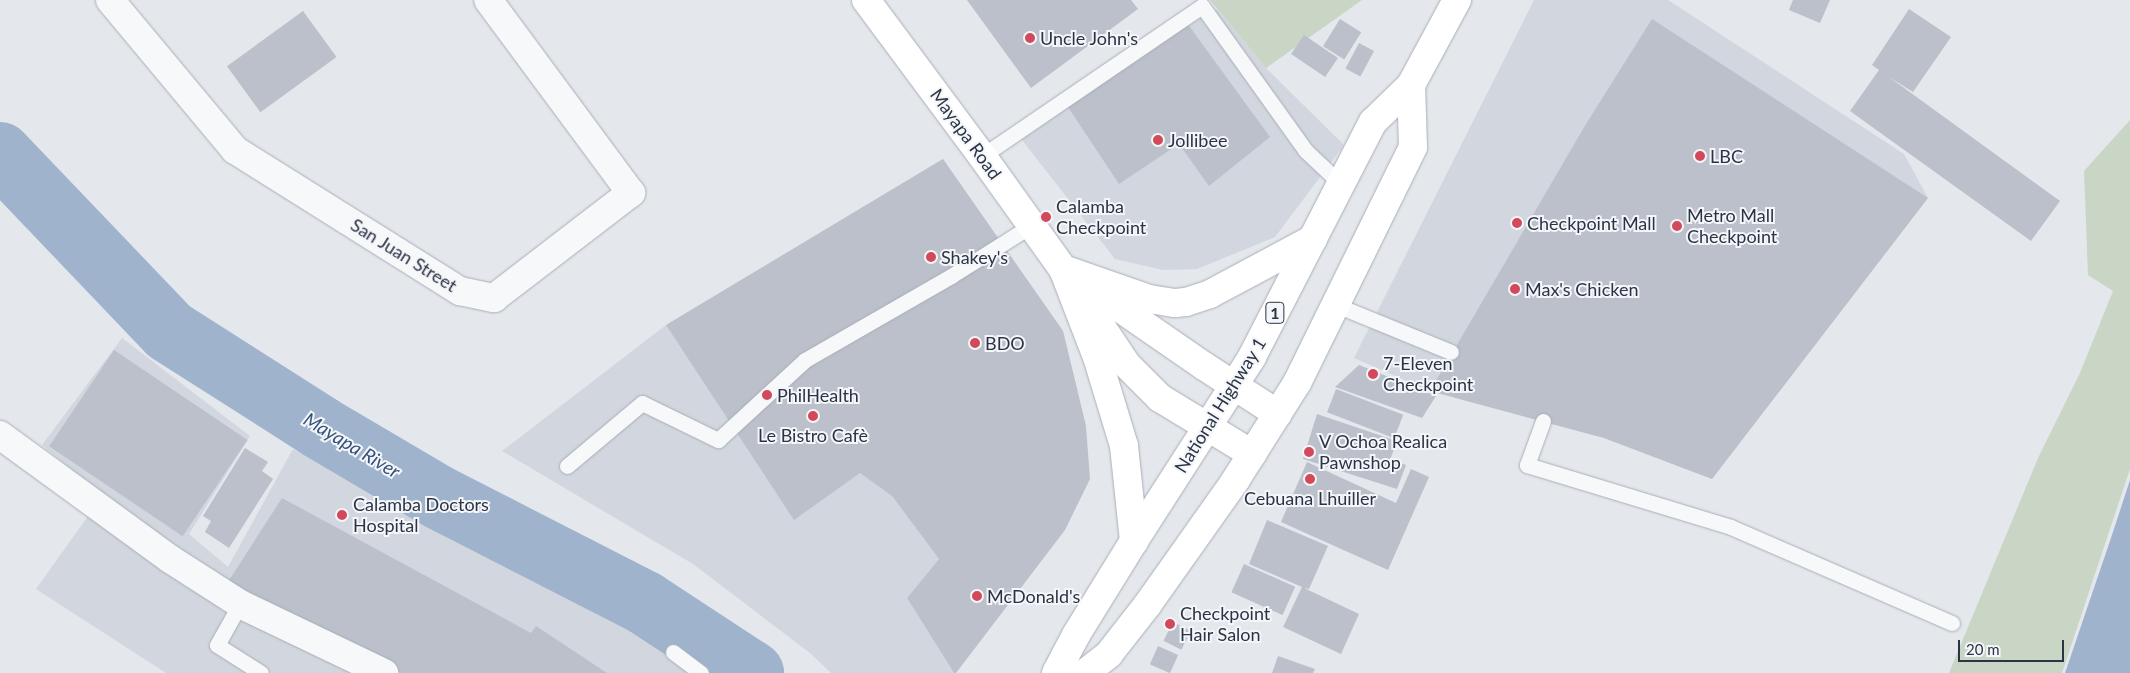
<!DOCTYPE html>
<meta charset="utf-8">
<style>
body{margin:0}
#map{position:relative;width:2130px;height:673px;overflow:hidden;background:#e4e7ec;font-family:Lato,sans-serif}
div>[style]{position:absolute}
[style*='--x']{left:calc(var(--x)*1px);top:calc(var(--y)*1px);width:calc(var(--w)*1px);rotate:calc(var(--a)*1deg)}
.built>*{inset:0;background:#d2d6de}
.green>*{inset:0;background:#c9d6c5}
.water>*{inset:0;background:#9fb4cc}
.river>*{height:64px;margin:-32px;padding:0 32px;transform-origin:32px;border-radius:32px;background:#9fb4cc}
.building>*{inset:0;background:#bbc0ca;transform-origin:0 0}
.roads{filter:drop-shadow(0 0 1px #a9aeb7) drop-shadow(0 0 1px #a9aeb7)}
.service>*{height:15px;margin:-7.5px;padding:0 7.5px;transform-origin:7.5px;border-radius:7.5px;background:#f7f8fa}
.minor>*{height:28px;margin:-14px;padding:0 14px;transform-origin:14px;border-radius:14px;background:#f7f8fa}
.secondary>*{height:28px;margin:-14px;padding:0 14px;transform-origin:14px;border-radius:14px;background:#fff}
.trunk>*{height:28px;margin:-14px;padding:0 14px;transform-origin:14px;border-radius:14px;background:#fff}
.dots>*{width:14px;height:14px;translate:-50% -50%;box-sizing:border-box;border:2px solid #f4f6f9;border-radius:50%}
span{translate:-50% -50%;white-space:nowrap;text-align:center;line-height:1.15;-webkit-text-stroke:4px #f4f6f9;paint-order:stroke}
.shield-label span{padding:1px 4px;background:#f4f6f9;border:1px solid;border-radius:4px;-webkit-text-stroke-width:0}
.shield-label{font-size:16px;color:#2b3445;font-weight:700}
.poi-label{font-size:18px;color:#2b3445}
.left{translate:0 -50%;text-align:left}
.street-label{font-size:18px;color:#2b3445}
.water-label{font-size:19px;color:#34527a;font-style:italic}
.scale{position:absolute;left:1958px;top:640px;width:106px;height:22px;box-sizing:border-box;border:2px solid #2b3445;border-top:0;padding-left:6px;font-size:15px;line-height:18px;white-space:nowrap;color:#2b3445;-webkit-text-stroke:4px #f4f6f9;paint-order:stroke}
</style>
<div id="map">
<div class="built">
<i style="clip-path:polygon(1534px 0,1668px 0,1904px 154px,1928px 198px,1712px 479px,1604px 438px,1430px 391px,1354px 358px)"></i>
<i style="clip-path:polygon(1217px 9px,1266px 68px,1344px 145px,1275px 237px,1197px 269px,1163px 270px,1115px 259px,1012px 127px)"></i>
<i style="clip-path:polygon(943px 159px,1063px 331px,1086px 427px,892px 496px,939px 559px,907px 598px,954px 673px,831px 673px,810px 653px,693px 564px,502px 451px,666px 325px)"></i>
<i style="clip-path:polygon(122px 338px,250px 436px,189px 534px,228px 567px,293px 449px,670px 633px,729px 673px,166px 673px,36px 589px,103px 495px,42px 445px)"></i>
</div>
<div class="green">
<i style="clip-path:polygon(1210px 0,1362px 0,1266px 68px)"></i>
<i style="clip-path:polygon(2130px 120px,2130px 469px,2062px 673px,1949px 673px,2038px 458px,2080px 373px,2113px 291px,2088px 275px,2084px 171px)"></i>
</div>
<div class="water">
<i style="clip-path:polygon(2130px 480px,2130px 673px,2065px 673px,2112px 535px)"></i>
</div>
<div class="river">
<i style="--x:0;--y:154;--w:245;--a:46.3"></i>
<i style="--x:169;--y:331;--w:180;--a:32.5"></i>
<i style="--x:321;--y:428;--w:138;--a:30.5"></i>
<i style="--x:440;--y:498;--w:230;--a:27.1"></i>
<i style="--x:645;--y:603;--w:128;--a:33.2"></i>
</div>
<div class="building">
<i style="clip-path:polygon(967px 0,1131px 0,1138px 9px,1031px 88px)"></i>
<i style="clip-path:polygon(1793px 0,1830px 0,1820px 23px,1789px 10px)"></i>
<i style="clip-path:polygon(1909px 9px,1951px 37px,1913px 92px,1889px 77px,2060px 201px,2031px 241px,1850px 111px,1879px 70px,1872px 65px)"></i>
<i style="left:303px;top:11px;width:57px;height:94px;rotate:54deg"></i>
<i style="left:1340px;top:19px;width:25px;height:32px;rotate:32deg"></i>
<i style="clip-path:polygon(1652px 19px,1928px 198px,1712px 479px,1604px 438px,1430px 391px,1586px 124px)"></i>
<i style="clip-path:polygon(1187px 23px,1270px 137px,1209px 186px,1179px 144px,1119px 184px,1060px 95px)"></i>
<i style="left:1304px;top:35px;width:41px;height:23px;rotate:34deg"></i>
<i style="left:1359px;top:43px;width:17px;height:29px;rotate:28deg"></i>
<i style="clip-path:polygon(943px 159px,1063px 331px,1086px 426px,1090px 479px,1065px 530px,956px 673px,954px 673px,907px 598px,939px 559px,892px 496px,860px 473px,794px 520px,666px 325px)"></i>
<i style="left:114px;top:350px;width:161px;height:116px;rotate:34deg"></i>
<i style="clip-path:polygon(1359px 365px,1436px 396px,1422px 418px,1335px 387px)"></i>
<i style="left:1336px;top:389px;width:72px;height:25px;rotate:21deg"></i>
<i style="clip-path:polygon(1317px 414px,1397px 441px,1390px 460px,1406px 465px,1397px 489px,1303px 459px)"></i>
<i style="clip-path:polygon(245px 448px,268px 462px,262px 471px,273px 479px,229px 548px,205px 532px,211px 521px,203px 516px)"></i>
<i style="clip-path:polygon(1307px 462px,1396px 503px,1411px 469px,1429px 477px,1388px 570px,1281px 522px)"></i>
<i style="clip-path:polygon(282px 498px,531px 633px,536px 626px,607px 673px,401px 673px,228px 582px)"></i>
<i style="clip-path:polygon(1267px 520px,1328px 546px,1309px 589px,1304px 588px,1359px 614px,1341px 654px,1283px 627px,1302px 587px,1249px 564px)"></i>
<i style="left:1244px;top:564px;width:56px;height:31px;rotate:24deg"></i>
<i style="left:1173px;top:622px;width:20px;height:21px;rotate:27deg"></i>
<i style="left:1158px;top:646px;width:22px;height:20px;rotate:24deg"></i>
<i style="clip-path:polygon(1278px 656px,1315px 669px,1313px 673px,1272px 673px)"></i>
</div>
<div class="roads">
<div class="service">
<i style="--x:982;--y:156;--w:266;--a:-34.3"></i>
<i style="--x:1202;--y:6;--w:178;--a:54.4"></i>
<i style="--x:1306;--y:151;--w:50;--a:43.4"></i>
<i style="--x:1336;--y:305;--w:124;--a:22.2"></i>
<i style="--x:1543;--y:421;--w:47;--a:110"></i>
<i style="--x:1527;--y:465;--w:213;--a:16.9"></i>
<i style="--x:1731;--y:527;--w:241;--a:23.5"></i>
<i style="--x:567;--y:466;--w:98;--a:-40"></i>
<i style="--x:642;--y:403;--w:85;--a:26"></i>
<i style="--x:718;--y:440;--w:118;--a:-42.6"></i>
<i style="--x:805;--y:360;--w:168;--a:-29.9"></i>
<i style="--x:951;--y:276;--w:96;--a:-32.2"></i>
<i style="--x:240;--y:604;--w:47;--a:119.3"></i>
<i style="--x:217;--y:645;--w:52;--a:32.5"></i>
<i style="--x:673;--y:652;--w:35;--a:37"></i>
</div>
<div class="minor">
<i style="--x:110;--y:0;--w:195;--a:50.2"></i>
<i style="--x:235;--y:150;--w:266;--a:32.1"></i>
<i style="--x:460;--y:291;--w:35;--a:12"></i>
<i style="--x:494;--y:298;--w:173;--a:-37.5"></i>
<i style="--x:631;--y:193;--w:240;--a:-126.5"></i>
<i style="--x:0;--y:435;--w:210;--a:36.1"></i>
<i style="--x:170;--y:559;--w:83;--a:32.7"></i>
<i style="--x:240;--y:604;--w:160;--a:25.6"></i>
</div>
<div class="secondary">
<i style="--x:866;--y:0;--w:194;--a:53.4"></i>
<i style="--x:982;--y:156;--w:139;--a:54.4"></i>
<i style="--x:1063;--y:269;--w:115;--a:56.3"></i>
<i style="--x:1127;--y:365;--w:47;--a:45"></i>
<i style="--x:1160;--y:398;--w:108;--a:31.3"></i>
<i style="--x:1075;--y:277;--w:157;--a:34.6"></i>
<i style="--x:1204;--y:366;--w:88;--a:33"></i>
</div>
<div class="trunk">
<i style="--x:1063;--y:269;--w:94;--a:68.9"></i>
<i style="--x:1097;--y:357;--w:93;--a:73.1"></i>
<i style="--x:1124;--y:446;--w:96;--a:84"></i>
<i style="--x:1063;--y:269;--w:91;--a:19.2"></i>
<i style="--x:1149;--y:299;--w:26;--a:9"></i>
<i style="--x:1175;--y:303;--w:11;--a:-5"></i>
<i style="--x:1186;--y:302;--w:25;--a:-18"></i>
<i style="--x:1210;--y:294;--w:117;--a:-28.1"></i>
<i style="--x:1056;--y:673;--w:43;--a:-62.2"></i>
<i style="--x:1076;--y:635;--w:110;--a:-58.3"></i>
<i style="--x:1134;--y:541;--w:219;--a:-57.3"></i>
<i style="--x:1252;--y:357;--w:264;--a:-62.8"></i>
<i style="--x:1373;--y:122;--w:53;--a:-44.2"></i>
<i style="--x:1411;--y:85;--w:97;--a:-61.6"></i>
<i style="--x:1085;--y:673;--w:31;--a:-38"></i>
<i style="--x:1109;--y:654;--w:63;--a:-52"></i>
<i style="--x:1148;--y:604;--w:151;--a:-54.7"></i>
<i style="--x:1235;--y:481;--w:116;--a:-57.7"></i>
<i style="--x:1297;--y:383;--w:263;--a:-63.8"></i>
<i style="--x:1413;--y:147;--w:62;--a:-91.8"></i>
</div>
</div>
<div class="dots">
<i style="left:1030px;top:38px;background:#d1495b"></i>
<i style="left:1158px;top:140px;background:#d1495b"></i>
<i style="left:1700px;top:156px;background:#d1495b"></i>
<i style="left:1046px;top:217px;background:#d1495b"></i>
<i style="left:1517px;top:223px;background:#d1495b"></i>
<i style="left:1677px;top:226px;background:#d1495b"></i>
<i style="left:931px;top:257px;background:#d1495b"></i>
<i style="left:1515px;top:289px;background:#d1495b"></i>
<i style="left:975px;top:343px;background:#d1495b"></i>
<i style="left:1373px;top:374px;background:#d1495b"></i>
<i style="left:767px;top:395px;background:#d1495b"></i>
<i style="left:813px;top:416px;background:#d1495b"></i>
<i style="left:1309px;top:452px;background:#d1495b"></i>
<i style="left:1310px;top:479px;background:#d1495b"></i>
<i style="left:342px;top:515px;background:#d1495b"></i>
<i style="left:977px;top:596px;background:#d1495b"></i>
<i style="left:1170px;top:624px;background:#d1495b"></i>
</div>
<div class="shield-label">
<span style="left:1275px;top:313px">1</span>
</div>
<div class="poi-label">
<span class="left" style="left:1040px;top:38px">Uncle John's</span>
<span class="left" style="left:1168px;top:140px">Jollibee</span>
<span class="left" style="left:1710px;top:156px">LBC</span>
<span class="left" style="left:1056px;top:217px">Calamba<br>Checkpoint</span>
<span class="left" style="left:1687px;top:226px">Metro Mall<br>Checkpoint</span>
<span class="left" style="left:1527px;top:223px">Checkpoint Mall</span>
<span class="left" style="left:941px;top:257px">Shakey's</span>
<span class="left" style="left:1525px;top:289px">Max's Chicken</span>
<span class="left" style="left:985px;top:343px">BDO</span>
<span class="left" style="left:1383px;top:374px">7-Eleven<br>Checkpoint</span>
<span class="left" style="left:777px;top:395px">PhilHealth</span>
<span style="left:813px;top:435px">Le Bistro Cafè</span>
<span class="left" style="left:1319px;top:452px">V Ochoa Realica<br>Pawnshop</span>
<span style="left:1310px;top:498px">Cebuana Lhuiller</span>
<span class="left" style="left:353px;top:515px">Calamba Doctors<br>Hospital</span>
<span class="left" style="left:987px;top:596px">McDonald's</span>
<span class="left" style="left:1180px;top:624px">Checkpoint<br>Hair Salon</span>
</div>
<div class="street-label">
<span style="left:966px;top:134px;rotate:54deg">Mayapa Road</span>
<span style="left:404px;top:255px;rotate:32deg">San Juan Street</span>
<span style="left:1220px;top:405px;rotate:-58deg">National Highway 1</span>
</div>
<div class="water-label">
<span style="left:352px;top:445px;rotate:31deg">Mayapa River</span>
</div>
<div class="scale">20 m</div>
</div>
